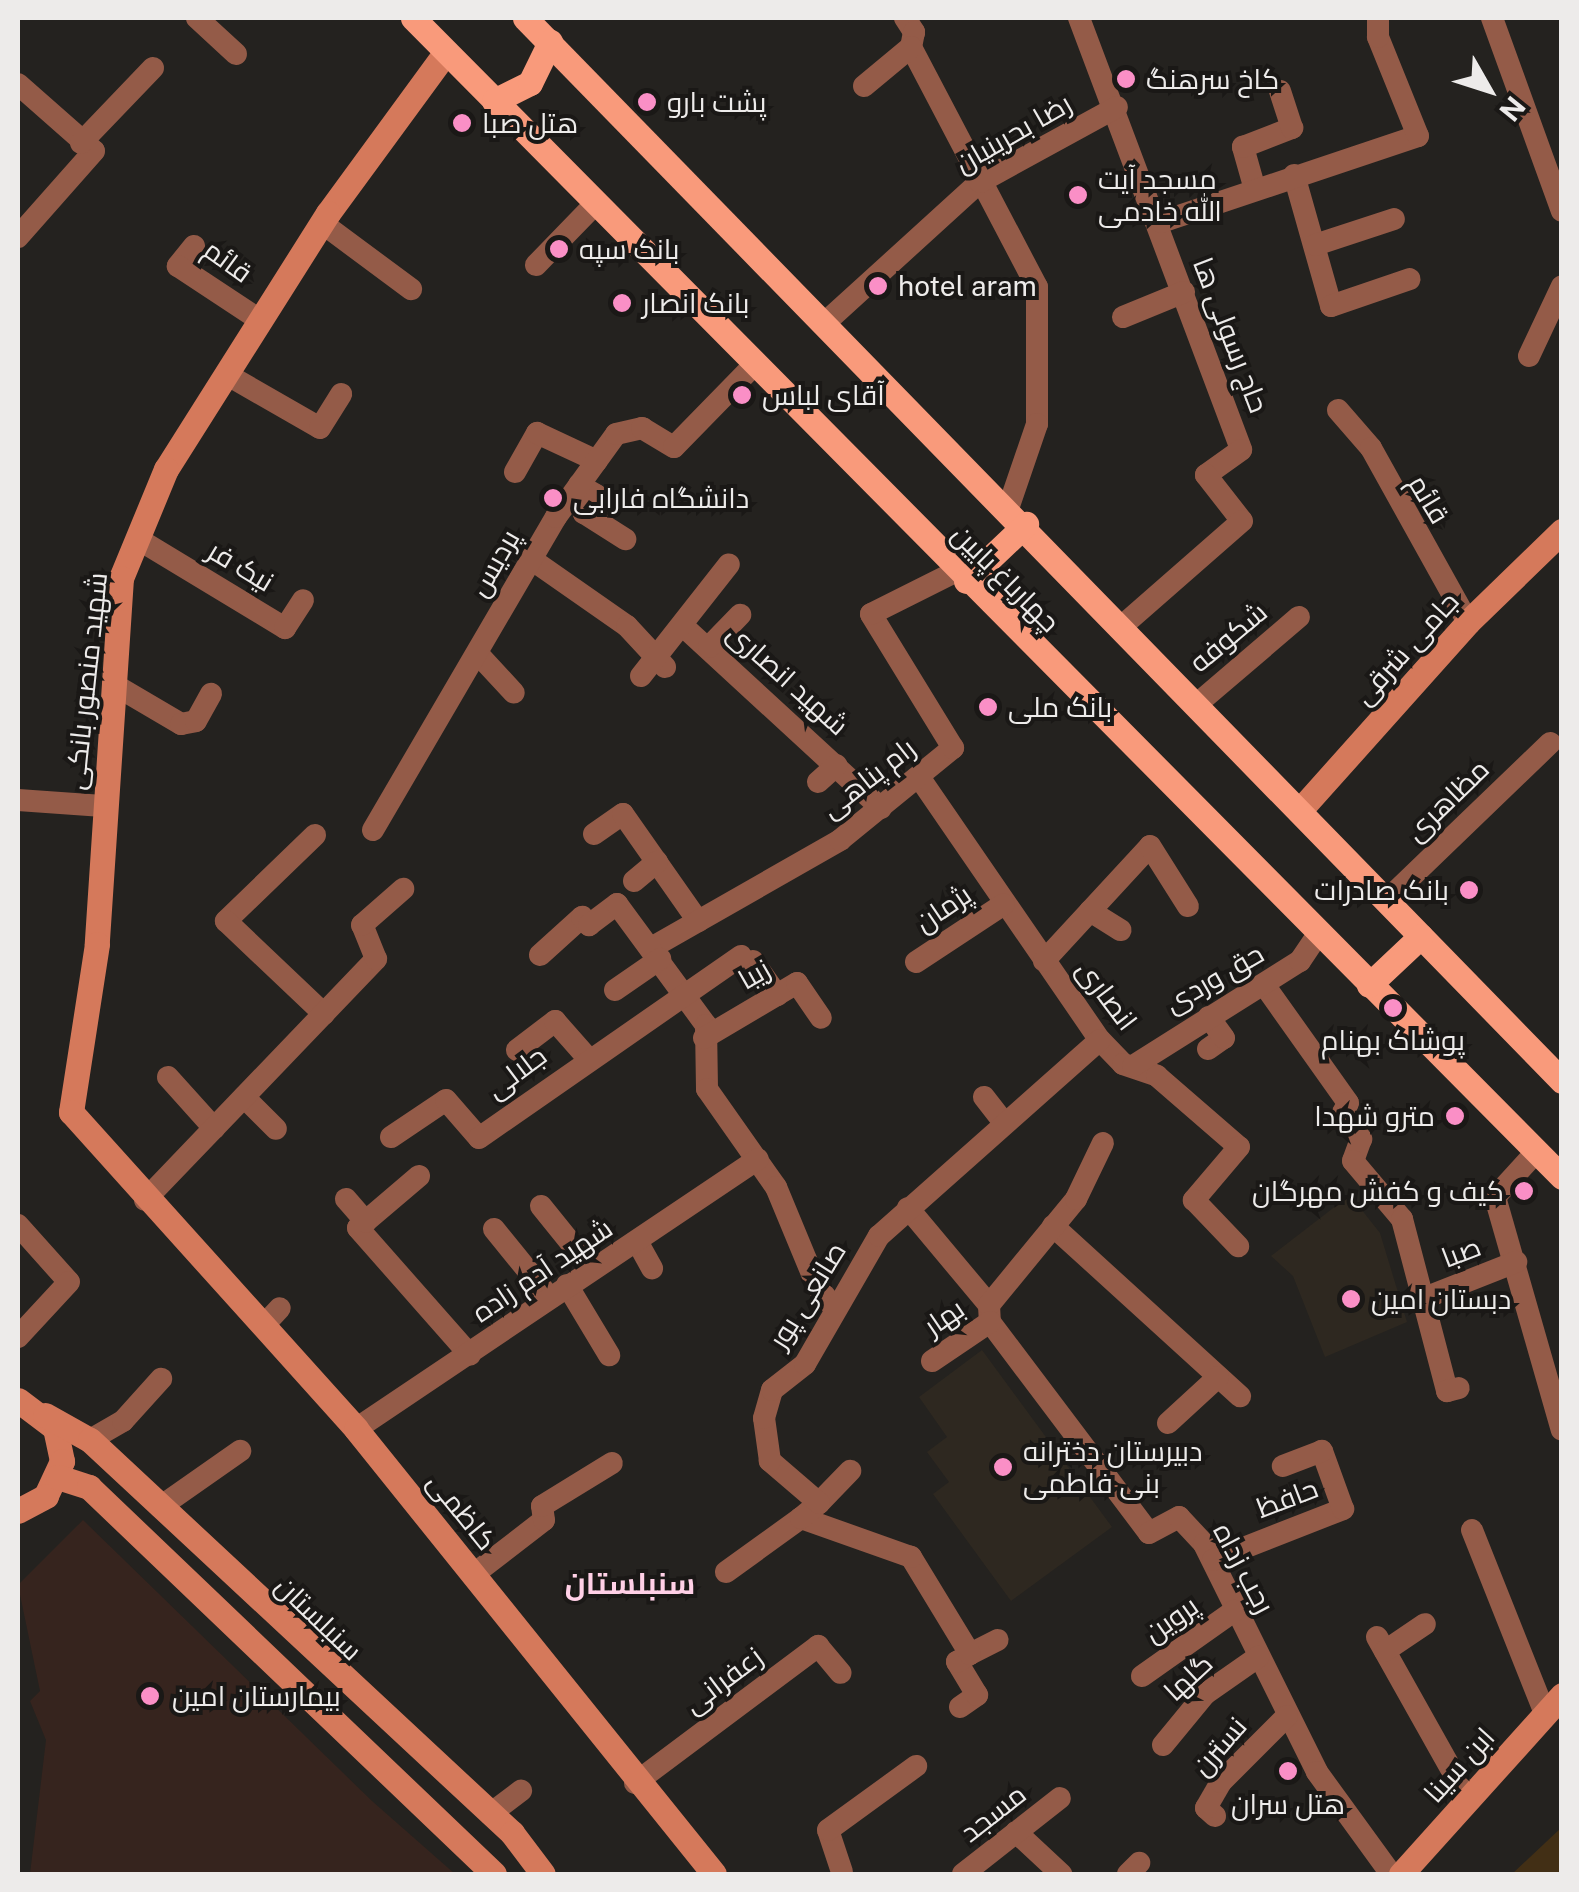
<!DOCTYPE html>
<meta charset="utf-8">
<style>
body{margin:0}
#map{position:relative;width:1579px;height:1892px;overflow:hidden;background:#24221f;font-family:"Public Sans",Cairo,sans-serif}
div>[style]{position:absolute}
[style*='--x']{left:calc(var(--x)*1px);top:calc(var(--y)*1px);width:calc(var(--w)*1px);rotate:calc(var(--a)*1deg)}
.built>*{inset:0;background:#2e2820}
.medical>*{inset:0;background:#36241e}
.building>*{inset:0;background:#422f15}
.street>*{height:22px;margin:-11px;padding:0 11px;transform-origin:11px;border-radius:11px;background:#945b48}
.secondary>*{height:25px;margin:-12.5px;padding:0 12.5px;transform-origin:12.5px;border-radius:12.5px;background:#d5795b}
.primary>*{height:25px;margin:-12.5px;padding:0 12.5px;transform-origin:12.5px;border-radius:12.5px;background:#f99a7b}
.dots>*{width:28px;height:28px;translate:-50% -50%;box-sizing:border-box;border:5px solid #1a1816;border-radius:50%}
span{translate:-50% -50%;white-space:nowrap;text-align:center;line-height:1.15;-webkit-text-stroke:8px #1a1816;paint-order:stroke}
.poi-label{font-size:28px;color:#edebea}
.left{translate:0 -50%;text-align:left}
.right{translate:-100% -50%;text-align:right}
.street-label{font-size:28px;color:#edebea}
.neighbourhood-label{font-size:30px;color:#ffd0e6;font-weight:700}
.frame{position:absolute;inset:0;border:20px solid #edebea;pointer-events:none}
.north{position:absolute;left:1439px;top:40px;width:100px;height:100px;-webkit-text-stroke:8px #1a1816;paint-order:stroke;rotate:129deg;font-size:28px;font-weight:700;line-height:40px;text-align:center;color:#edebea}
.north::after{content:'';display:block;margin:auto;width:35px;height:45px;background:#edebea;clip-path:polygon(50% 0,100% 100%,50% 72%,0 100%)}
</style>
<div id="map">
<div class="built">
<i style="clip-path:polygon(1350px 1195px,1380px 1233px,1407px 1322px,1325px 1357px,1293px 1276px,1271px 1256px)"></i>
<i style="clip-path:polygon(982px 1350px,1112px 1527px,1011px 1601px,933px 1494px,949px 1482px,927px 1452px,947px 1437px,919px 1397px)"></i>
</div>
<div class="medical">
<i style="clip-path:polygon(83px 1520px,372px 1801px,455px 1874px,30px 1874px,46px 1740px,30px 1701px,40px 1691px,18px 1585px)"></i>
</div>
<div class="building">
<i style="clip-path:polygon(1562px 1827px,1562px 1874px,1512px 1874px)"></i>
</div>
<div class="street">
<i style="--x:197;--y:18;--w:53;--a:42.7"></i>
<i style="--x:905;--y:18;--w:17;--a:57"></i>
<i style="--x:914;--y:32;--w:15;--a:101"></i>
<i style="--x:911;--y:47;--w:271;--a:62.3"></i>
<i style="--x:1037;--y:287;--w:137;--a:90"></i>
<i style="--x:1037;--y:424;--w:87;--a:108.9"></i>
<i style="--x:1079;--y:18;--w:461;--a:69.4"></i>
<i style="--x:1241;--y:450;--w:43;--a:144.5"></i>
<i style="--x:1206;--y:475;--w:58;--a:52"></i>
<i style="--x:1242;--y:521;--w:159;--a:138.8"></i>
<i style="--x:1492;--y:18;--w:205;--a:70.1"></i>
<i style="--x:18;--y:84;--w:101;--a:41.4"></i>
<i style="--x:94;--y:151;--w:115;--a:131.5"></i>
<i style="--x:864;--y:86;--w:61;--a:-39.7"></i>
<i style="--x:81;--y:143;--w:104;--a:-46.2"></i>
<i style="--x:1294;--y:175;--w:136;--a:74.2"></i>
<i style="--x:1331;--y:306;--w:83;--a:-18.9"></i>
<i style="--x:1254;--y:186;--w:41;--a:-105.8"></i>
<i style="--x:1243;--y:147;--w:53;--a:-21.2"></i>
<i style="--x:1292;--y:128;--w:39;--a:-108"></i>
<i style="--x:1161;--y:222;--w:271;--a:-18.5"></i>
<i style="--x:1418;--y:136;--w:107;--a:-112"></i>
<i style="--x:1378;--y:37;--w:19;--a:-90"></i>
<i style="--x:322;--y:223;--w:111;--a:36.6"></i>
<i style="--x:1315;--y:245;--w:83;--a:-18.2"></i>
<i style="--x:194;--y:246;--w:26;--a:129"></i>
<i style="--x:178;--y:266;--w:98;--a:33.4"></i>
<i style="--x:536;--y:265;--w:86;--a:-45.9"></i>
<i style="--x:1123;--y:317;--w:66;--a:-22.3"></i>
<i style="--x:827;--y:321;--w:207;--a:-42.3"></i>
<i style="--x:980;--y:182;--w:156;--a:-28.7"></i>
<i style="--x:1529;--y:356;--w:77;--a:-64.8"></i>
<i style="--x:226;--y:374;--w:108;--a:29.9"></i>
<i style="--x:320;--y:428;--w:40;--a:-58"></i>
<i style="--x:1338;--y:410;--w:50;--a:49"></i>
<i style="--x:1371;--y:448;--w:199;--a:60.9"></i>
<i style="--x:515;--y:472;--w:45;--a:-60.6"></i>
<i style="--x:537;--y:433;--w:66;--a:25"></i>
<i style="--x:579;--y:485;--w:20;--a:30"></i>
<i style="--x:596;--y:495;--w:22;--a:124"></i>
<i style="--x:584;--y:513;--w:49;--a:32.4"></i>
<i style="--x:138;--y:539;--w:172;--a:31.2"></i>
<i style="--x:285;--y:628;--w:33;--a:-57"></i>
<i style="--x:531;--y:559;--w:117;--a:34.9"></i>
<i style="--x:627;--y:626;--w:56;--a:47.2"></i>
<i style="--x:683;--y:626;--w:269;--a:42.6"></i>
<i style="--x:709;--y:647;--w:45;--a:-45.9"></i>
<i style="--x:477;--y:653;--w:54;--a:47.2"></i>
<i style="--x:641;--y:676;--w:142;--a:-51.8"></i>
<i style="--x:113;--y:684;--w:79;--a:30.5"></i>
<i style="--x:181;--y:724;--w:15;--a:-11"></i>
<i style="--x:196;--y:721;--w:31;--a:-61"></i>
<i style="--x:1197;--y:704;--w:134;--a:-40.5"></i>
<i style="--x:919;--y:777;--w:319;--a:55.5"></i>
<i style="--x:1100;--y:1040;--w:33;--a:46"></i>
<i style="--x:1123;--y:1064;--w:36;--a:19"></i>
<i style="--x:1157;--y:1076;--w:108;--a:40.9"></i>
<i style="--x:1239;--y:1147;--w:70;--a:130.3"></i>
<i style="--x:1194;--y:1200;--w:64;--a:46.3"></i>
<i style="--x:818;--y:782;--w:25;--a:-42"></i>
<i style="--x:18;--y:800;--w:85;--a:4"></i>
<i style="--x:373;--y:830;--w:363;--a:-59.7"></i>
<i style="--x:556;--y:517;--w:102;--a:-54.1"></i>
<i style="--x:616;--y:434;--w:27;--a:-13"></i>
<i style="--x:642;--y:428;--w:37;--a:31"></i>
<i style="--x:674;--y:447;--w:115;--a:-45.7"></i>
<i style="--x:594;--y:834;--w:35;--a:-35"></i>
<i style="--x:623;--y:814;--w:131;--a:55"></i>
<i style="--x:315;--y:835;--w:124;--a:136"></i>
<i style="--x:226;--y:921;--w:135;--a:43.5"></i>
<i style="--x:634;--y:881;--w:30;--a:-40"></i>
<i style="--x:1386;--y:901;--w:228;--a:-43.9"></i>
<i style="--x:1090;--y:911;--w:36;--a:32"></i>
<i style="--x:651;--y:948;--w:218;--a:-29.7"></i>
<i style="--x:840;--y:840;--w:146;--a:-39.2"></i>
<i style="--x:953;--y:748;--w:157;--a:-121.5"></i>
<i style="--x:871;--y:614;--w:96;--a:-26.6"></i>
<i style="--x:540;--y:955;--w:57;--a:-42.1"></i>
<i style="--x:582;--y:917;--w:11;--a:49"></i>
<i style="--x:589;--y:925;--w:35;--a:-37"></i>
<i style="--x:617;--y:904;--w:150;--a:53.7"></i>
<i style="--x:706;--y:1025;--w:64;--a:89.1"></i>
<i style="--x:707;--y:1089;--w:120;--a:54.9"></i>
<i style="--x:776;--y:1187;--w:107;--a:67.5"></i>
<i style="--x:817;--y:1286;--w:28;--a:52"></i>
<i style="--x:753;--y:961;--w:42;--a:54.8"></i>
<i style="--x:1044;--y:961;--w:156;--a:-47.3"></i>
<i style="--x:1150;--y:846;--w:71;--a:57.7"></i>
<i style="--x:916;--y:962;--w:105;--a:-33.4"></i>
<i style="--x:1265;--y:986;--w:143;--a:54.6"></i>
<i style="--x:1348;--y:1103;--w:11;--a:117"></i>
<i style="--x:1343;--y:1113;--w:32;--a:55"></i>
<i style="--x:1361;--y:1139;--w:23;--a:110"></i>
<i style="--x:1353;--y:1161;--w:76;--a:49.8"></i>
<i style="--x:1402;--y:1219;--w:178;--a:75.3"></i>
<i style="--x:1447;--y:1391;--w:12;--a:-14"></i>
<i style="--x:615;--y:990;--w:55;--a:-34.6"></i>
<i style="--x:704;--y:1038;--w:108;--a:-30.6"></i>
<i style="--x:797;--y:983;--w:42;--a:55.6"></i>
<i style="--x:1208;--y:1049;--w:19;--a:-35"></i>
<i style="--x:1224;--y:1038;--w:26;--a:-126"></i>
<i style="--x:517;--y:1050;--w:48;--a:-37.3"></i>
<i style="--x:555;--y:1021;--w:47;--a:48.5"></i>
<i style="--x:1133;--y:1066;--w:197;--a:-32.2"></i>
<i style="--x:1300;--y:961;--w:32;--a:-56"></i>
<i style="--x:168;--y:1077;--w:69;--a:48"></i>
<i style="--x:244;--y:1097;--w:45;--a:45"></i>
<i style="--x:984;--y:1097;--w:31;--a:52"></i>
<i style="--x:391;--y:1137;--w:66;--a:-33.9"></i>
<i style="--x:446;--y:1100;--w:50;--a:49"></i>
<i style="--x:479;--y:1138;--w:319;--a:-34.8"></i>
<i style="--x:1536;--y:1152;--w:61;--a:132.3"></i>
<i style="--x:1495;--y:1197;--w:242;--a:74"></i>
<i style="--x:419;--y:1176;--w:80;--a:139.6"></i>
<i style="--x:358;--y:1228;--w:169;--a:48.6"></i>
<i style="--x:346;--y:1199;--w:30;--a:49"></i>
<i style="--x:145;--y:1200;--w:334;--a:-46.2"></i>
<i style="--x:376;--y:959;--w:37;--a:-112"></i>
<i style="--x:362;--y:925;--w:55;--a:-41.3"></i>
<i style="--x:541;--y:1206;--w:80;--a:51.1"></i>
<i style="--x:908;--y:1208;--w:126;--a:50.1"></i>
<i style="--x:989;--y:1305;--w:17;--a:87"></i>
<i style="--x:990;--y:1322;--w:264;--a:53"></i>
<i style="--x:1149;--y:1533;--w:34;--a:-28"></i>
<i style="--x:1179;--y:1517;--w:37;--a:47"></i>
<i style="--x:1204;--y:1544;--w:254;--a:63.6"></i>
<i style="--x:1317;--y:1772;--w:126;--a:54"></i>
<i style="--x:18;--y:1225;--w:76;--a:48.2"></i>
<i style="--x:69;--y:1282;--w:75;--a:132.8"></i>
<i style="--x:1053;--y:1226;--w:253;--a:42.3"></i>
<i style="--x:494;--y:1229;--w:89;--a:50.9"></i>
<i style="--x:638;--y:1243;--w:29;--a:61"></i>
<i style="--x:567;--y:1285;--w:82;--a:59"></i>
<i style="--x:1427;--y:1297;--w:96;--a:-21.5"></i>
<i style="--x:989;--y:1305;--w:137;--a:-50.6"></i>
<i style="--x:1076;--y:1199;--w:62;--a:-64.3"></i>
<i style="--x:264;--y:1325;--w:23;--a:-47"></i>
<i style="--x:932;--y:1361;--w:70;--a:-33.9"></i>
<i style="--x:1168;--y:1423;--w:68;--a:-42.6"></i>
<i style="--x:356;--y:1429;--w:484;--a:-33.9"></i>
<i style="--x:90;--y:1440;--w:38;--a:-30"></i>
<i style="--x:123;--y:1421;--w:57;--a:-47.9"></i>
<i style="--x:819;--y:1503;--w:45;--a:-45.9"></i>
<i style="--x:160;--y:1507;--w:98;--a:-35"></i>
<i style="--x:1472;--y:1530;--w:197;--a:68.3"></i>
<i style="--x:1213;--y:1560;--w:140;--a:-21.4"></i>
<i style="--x:1343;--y:1509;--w:62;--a:-109.9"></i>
<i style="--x:1322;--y:1451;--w:42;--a:159"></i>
<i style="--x:726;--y:1572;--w:92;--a:-35.8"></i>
<i style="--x:474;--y:1574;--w:88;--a:-37.6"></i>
<i style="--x:544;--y:1520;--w:14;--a:-98"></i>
<i style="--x:542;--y:1506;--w:82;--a:-31.6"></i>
<i style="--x:1377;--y:1637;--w:186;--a:60.7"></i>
<i style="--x:1385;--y:1651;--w:48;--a:-34"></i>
<i style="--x:970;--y:1654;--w:31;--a:-27"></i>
<i style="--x:1142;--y:1676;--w:113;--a:-35.2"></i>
<i style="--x:960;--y:1707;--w:21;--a:-35"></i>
<i style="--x:977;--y:1695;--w:39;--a:-121"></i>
<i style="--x:957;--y:1662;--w:15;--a:-32"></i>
<i style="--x:970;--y:1654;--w:114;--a:-121.3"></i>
<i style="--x:911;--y:1557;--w:117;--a:-160.5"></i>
<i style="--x:801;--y:1518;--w:23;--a:-40"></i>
<i style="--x:819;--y:1503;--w:65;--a:-139.4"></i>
<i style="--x:770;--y:1461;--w:43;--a:-97.9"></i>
<i style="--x:764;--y:1418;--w:29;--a:-74"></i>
<i style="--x:772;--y:1390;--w:42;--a:-38.2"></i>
<i style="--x:805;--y:1364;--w:148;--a:-60"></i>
<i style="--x:879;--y:1236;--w:295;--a:-41.6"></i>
<i style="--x:1163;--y:1745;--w:66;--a:-50.5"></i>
<i style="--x:1205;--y:1694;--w:65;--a:-34.9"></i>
<i style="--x:635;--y:1783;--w:229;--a:-36.8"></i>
<i style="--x:818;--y:1646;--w:35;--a:50"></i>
<i style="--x:490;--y:1814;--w:39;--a:-37"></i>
<i style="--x:1215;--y:1816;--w:12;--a:-138"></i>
<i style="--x:1206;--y:1808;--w:30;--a:-60"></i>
<i style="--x:1221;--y:1782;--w:93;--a:-45"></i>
<i style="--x:1016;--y:1832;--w:62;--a:43"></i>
<i style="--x:842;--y:1872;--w:44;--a:-108.4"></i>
<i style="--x:828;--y:1830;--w:109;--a:-36"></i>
<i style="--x:963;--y:1874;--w:123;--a:-38.1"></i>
<i style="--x:1128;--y:1874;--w:16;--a:-45"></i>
</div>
<div class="secondary">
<i style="--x:446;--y:52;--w:200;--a:126.2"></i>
<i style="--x:328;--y:213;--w:303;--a:122.3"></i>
<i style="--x:166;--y:469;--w:118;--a:112.4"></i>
<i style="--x:121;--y:578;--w:367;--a:93.8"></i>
<i style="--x:97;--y:944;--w:170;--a:98.8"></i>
<i style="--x:71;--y:1112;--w:426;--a:48"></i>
<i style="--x:356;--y:1429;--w:571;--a:51.18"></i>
<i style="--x:1300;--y:810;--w:252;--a:-48.2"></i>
<i style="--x:1468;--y:622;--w:131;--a:-44.1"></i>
<i style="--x:18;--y:1400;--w:46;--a:37.1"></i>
<i style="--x:55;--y:1428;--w:34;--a:78"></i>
<i style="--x:62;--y:1461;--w:38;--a:115"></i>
<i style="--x:46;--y:1496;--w:32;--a:152"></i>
<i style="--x:45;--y:1415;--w:51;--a:29.1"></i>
<i style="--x:90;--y:1440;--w:577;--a:42.96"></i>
<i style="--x:512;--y:1833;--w:51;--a:52.9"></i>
<i style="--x:58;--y:1477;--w:33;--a:18"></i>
<i style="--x:89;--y:1487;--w:560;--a:43.7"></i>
<i style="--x:1401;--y:1874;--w:241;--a:-48"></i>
</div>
<div class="primary">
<i style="--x:413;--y:18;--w:1632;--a:45.25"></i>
<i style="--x:525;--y:18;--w:1485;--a:45.71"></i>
<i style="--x:494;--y:101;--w:40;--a:-26.6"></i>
<i style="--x:530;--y:83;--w:46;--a:-64"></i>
<i style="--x:966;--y:581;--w:83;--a:-43.5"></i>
<i style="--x:1369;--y:985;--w:71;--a:-43.3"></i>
</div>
<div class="dots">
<i style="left:1126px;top:79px;background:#fa8fc6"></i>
<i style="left:647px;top:102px;background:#fa8fc6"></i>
<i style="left:462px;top:123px;background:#fa8fc6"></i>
<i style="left:1078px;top:195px;background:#fa8fc6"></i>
<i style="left:559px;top:249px;background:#fa8fc6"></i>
<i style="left:878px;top:286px;background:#fa8fc6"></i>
<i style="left:622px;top:303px;background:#fa8fc6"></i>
<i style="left:742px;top:395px;background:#fa8fc6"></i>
<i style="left:553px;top:498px;background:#fa8fc6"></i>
<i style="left:988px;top:707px;background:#fa8fc6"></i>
<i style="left:1469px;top:890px;background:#fa8fc6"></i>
<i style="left:1393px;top:1008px;background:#fa8fc6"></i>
<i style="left:1455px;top:1116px;background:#fa8fc6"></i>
<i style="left:1524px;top:1191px;background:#fa8fc6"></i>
<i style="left:1351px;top:1299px;background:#fa8fc6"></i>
<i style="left:1003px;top:1467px;background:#fa8fc6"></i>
<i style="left:150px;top:1696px;background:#fa8fc6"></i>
<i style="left:1288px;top:1771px;background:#fa8fc6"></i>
</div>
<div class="poi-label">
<span class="left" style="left:1146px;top:79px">کاخ سرهنگ</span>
<span class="left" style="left:667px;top:102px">پشت بارو</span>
<span class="left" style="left:482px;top:123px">هتل صبا</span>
<span class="left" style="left:1098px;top:195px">مسجد آیت<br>الله خادمی</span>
<span class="left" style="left:579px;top:249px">بانک سپه</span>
<span class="left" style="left:898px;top:286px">hotel aram</span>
<span class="left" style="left:642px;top:303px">بانک انصار</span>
<span class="left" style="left:762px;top:395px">آقای لباس</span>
<span class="left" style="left:573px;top:498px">دانشگاه فارابی</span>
<span class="left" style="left:1008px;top:707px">بانک ملی</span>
<span class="right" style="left:1449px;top:890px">بانک صادرات</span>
<span style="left:1393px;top:1040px">پوشاک بهنام</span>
<span class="right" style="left:1435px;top:1116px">مترو شهدا</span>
<span class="right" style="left:1504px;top:1191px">کیف و کفش مهرگان</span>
<span class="left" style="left:1371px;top:1299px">دبستان امین</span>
<span class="left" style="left:1023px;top:1467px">دبیرستان دخترانه<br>بنی فاطمی</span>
<span class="left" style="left:172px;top:1696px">بیمارستان امین</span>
<span style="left:1288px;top:1804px">هتل سران</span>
</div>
<div class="street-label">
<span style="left:1013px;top:133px;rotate:-30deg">رضا بحرینیان</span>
<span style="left:228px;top:261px;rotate:36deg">قائم</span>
<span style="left:1231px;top:335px;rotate:69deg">حاج رسولی ها</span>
<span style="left:1429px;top:499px;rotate:59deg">قائم</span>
<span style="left:494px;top:563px;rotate:-60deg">پردیس</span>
<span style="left:241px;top:566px;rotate:31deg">نیک فر</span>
<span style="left:1006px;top:578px;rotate:45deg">چهارباغ پایین</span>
<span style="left:1228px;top:637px;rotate:-40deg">شکوفه</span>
<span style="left:1406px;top:648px;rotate:-48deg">جامی شرقی</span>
<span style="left:788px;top:679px;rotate:42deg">شهید انصاری</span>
<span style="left:86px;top:681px;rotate:-84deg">شهید منصور بانکی</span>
<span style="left:868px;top:778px;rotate:-38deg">رام پناهی</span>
<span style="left:1447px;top:800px;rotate:-44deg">مظاهری</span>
<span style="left:943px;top:908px;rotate:-34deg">پژمان</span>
<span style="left:754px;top:974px;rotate:-30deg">زیبا</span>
<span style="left:1214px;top:978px;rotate:-30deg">حق وردی</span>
<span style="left:1107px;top:995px;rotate:53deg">انصاری</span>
<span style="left:516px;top:1072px;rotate:-37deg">جلالی</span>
<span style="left:1461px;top:1252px;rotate:-21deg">صبا</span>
<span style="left:542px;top:1270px;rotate:-34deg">شهید آدم زاده</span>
<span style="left:807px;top:1295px;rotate:-58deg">صانعی پور</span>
<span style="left:944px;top:1317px;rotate:-34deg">بهار</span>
<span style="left:1287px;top:1498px;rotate:-21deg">حافظ</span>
<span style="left:462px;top:1511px;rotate:51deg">کاظمی</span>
<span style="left:1244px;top:1568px;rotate:62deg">رجب زداه</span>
<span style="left:319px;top:1618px;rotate:44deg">سنبلستان</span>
<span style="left:1171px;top:1619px;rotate:-35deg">پروین</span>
<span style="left:1188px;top:1677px;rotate:-43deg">گلها</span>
<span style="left:723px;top:1680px;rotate:-37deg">زعفرانی</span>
<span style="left:1219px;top:1746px;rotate:-49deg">نسترن</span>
<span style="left:1459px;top:1765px;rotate:-48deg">ابن سینا</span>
<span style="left:993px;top:1813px;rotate:-38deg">مسجد</span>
</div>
<div class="neighbourhood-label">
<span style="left:630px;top:1583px">سنبلستان</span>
</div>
<div class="frame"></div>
<div class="north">N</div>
</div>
